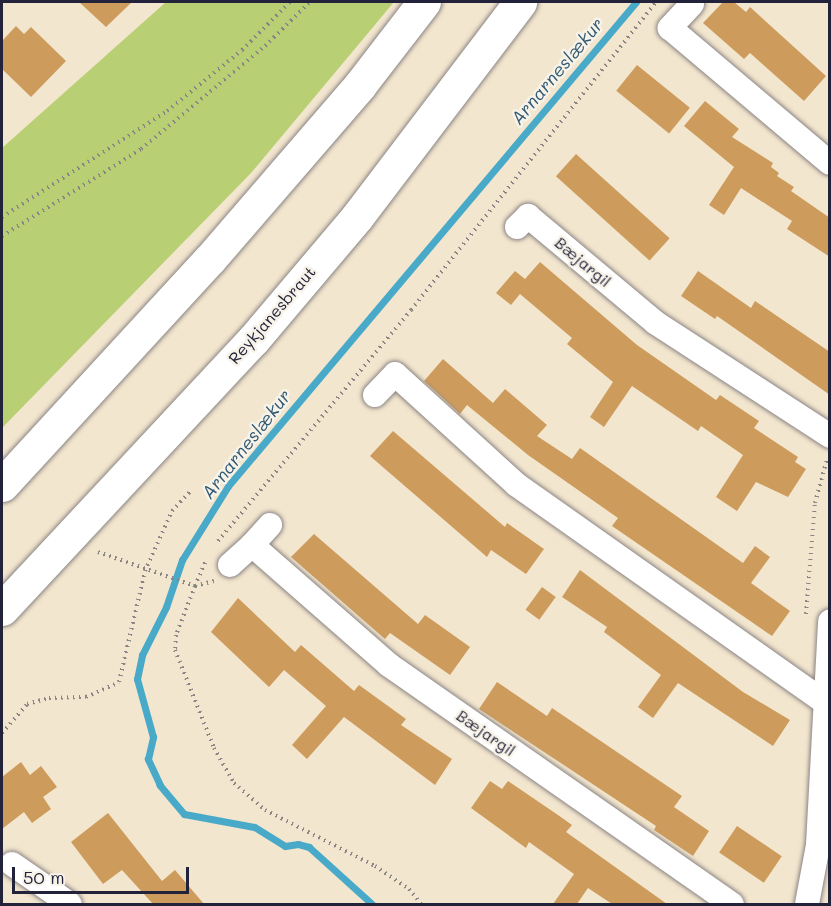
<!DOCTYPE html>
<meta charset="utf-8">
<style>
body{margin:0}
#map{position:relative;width:831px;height:906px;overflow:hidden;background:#f3e6ce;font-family:Mali,sans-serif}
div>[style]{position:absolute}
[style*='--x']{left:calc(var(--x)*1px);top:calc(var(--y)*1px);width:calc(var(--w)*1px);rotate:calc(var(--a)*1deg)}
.green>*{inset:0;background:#b8cf73}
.stream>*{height:7px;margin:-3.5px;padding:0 3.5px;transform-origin:3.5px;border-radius:3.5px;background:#48aac8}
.building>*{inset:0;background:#cd9c5d;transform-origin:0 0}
.path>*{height:4px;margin-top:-2px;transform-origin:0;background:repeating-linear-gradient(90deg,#8a8484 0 1.5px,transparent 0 6px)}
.roads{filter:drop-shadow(0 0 2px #8a8484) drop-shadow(0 0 2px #8a8484)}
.street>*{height:24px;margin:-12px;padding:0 12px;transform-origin:12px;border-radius:12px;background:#fff}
.highway>*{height:33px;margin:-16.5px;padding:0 16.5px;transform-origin:16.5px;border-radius:16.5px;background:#fff}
span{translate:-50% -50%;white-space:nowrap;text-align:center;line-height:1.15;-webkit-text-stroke:5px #f7f3e8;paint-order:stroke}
.street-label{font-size:16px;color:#22223b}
.water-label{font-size:18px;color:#315873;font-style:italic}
.frame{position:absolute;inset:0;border:3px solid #22223b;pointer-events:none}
.scale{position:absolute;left:12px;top:867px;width:177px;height:27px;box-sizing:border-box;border:3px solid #22223b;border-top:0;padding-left:8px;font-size:18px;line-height:21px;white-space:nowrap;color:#22223b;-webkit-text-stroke:4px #f7f3e8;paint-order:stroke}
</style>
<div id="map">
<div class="green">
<i style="clip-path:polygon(166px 2px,394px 2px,251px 173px,2px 428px,2px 148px)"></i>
</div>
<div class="stream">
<i style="--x:372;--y:904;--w:85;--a:-137.9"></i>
<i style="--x:309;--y:847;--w:11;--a:-165"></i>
<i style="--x:298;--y:844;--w:13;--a:171"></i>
<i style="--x:285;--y:846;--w:36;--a:-148"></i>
<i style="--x:254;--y:827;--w:71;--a:-169.5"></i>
<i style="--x:184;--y:814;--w:38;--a:-130"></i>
<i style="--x:160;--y:785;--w:29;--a:-115"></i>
<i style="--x:148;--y:759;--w:23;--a:-77"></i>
<i style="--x:153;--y:737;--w:60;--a:-105.4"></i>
<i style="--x:137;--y:679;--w:25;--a:-78"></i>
<i style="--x:142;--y:655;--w:54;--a:-63.4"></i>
<i style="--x:166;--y:607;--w:50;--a:-71.2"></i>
<i style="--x:182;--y:560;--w:87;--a:-58.1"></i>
<i style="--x:228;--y:486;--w:633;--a:-49.87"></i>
</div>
<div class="building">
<i style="clip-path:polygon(79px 2px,132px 2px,106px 27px)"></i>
<i style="clip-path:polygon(723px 2px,734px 2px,746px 12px,750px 7px,826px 76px,804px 101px,750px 53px,744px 59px,703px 23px)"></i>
<i style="clip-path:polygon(16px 26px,24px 34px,31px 27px,66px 61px,31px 97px,2px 69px,2px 41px)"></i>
<i style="left:637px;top:65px;width:68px;height:33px;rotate:39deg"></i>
<i style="clip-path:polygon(705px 101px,739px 129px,732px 137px,773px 163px,771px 167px,779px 173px,777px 176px,794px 187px,791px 191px,830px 218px,830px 257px,787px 229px,792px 221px,741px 188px,724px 215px,709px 205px,734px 167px,684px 126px)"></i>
<i style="left:576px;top:154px;width:126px;height:30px;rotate:42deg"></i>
<i style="clip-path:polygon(540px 262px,637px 345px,716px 400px,720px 395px,759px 421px,754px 428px,798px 457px,795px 462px,806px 469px,788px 497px,756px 482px,737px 511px,716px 497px,743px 455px,701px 426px,698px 431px,632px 386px,604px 427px,590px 417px,613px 382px,567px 344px,572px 338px,520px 294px,511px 305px,496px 293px,515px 271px,525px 279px)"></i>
<i style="clip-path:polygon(698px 271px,751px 308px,755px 301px,830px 352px,830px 395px,717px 316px,715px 319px,681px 296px)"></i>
<i style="clip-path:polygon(443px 359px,493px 403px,505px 389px,547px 425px,537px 436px,572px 459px,580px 448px,743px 563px,755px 546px,770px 557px,751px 583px,790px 611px,772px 636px,612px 526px,618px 518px,528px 455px,467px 405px,460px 414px,424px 381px)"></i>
<i style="clip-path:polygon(393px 431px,505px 527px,507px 523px,544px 549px,526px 574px,491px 550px,487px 557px,370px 456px)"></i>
<i style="clip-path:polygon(314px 534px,418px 624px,425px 615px,470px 647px,450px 675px,390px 633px,385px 639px,291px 557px)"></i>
<i style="clip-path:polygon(580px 570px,743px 692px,790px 720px,773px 746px,678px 683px,653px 718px,638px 707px,661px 675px,604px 632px,607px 627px,562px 597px)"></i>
<i style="left:542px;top:587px;width:17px;height:28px;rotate:36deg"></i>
<i style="clip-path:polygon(238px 598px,295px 652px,301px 645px,354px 691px,359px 685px,406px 719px,401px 725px,452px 759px,435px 785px,344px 717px,307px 759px,292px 745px,326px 706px,284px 670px,269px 687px,211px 632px)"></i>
<i style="clip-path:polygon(497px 682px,547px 716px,552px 708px,682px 796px,674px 807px,709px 831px,693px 856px,654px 830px,656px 826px,479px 709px)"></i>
<i style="clip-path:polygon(21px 762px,30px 775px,41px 766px,57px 787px,43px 797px,51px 809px,32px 823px,24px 812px,2px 829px,2px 777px)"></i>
<i style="clip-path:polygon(490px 781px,502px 789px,508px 781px,558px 815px,572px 825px,566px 832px,667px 904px,612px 904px,588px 888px,577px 904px,553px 904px,574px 874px,529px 842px,526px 848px,471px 808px)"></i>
<i style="clip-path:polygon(108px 813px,162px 881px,175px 870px,204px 904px,153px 904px,122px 870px,103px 884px,71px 842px)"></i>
<i style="left:737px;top:826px;width:54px;height:32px;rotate:34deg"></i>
</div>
<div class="path">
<i style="--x:2;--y:217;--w:196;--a:-32.7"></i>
<i style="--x:167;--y:111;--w:97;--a:-39.1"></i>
<i style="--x:242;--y:50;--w:68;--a:-45"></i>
<i style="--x:2;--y:236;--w:164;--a:-32"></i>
<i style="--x:141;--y:149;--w:161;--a:-39.7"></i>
<i style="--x:265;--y:46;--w:63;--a:-44.4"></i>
<i style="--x:218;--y:541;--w:301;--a:-50.1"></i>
<i style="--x:411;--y:310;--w:394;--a:-51.5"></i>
<i style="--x:98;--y:552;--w:103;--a:19.3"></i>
<i style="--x:195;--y:586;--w:28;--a:-67"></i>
<i style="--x:214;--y:581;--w:20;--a:165"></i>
<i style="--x:195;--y:586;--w:53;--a:111.2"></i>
<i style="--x:176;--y:635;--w:15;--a:94"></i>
<i style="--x:175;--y:650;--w:105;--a:68.3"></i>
<i style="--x:214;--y:748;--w:40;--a:60.3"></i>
<i style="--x:234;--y:783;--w:41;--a:41.1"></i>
<i style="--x:265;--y:810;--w:123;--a:27"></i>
<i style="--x:375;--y:866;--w:41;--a:34.1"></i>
<i style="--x:409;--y:889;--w:19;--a:51"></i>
<i style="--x:806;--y:614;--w:111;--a:-85.4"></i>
<i style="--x:815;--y:503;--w:46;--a:-74.7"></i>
<i style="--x:2;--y:733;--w:38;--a:-49"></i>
<i style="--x:27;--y:704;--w:23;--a:-15"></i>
<i style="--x:49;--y:698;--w:37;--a:-2"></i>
<i style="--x:86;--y:697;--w:36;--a:-24"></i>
<i style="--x:119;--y:682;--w:114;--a:-76.8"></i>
<i style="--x:145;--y:571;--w:66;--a:-65.8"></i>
<i style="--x:172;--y:511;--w:26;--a:-47"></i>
</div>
<div class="roads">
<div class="street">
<i style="--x:692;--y:4;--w:33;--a:133"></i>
<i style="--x:670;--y:28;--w:209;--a:40.2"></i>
<i style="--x:517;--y:227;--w:16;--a:-45"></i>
<i style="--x:528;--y:216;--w:167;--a:39.9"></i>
<i style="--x:656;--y:323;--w:207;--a:33"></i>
<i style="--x:375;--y:395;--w:29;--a:-46"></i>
<i style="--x:395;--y:374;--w:165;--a:42.3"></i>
<i style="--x:517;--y:485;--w:377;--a:35.2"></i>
<i style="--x:252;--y:545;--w:27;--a:-48"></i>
<i style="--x:230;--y:565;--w:30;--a:-42"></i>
<i style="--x:252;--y:545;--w:182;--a:41.2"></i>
<i style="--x:389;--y:665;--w:418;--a:34.9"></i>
<i style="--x:12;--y:864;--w:70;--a:34.6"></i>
<i style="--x:807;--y:904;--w:60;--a:-79.4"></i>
<i style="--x:818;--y:845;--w:224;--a:-86.9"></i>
</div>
<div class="highway">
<i style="--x:2;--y:485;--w:307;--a:-47.4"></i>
<i style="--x:210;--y:259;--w:230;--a:-49.2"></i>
<i style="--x:360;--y:85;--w:105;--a:-52.4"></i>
<i style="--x:2;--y:609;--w:368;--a:-47"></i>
<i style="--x:253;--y:340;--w:161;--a:-49.8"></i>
<i style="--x:357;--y:217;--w:270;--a:-52.8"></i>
</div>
</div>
<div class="street-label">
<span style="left:583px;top:262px;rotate:40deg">Bæjargil</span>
<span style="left:272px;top:315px;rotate:-49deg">Reykjanesbraut</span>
<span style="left:486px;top:733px;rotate:35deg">Bæjargil</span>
</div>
<div class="water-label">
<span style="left:557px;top:71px;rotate:-50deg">Arnarneslækur</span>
<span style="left:246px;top:444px;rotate:-52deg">Arnarneslækur</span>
</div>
<div class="frame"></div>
<div class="scale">50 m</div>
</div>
